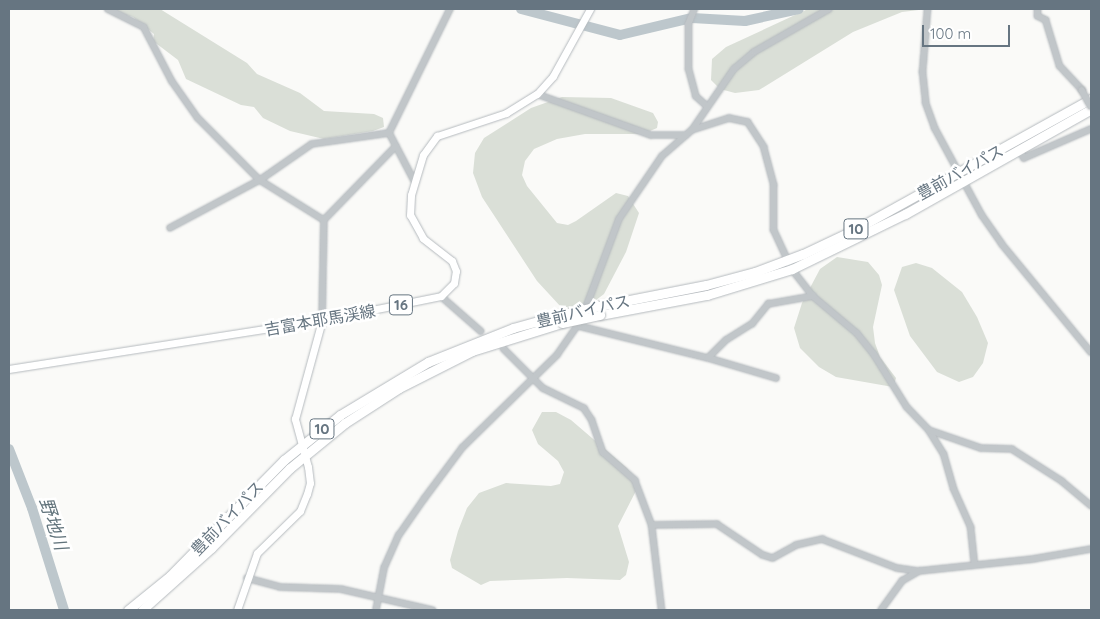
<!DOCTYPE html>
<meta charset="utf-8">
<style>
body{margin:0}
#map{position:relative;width:1100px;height:619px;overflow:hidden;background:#fafaf8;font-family:Quicksand,"Noto Sans JP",sans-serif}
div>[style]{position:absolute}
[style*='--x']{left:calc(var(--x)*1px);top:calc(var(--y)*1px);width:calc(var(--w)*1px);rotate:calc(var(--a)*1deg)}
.green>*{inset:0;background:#dadfd7}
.river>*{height:10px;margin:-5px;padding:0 5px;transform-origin:5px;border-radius:5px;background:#bdc7cc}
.roads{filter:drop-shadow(0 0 1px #b5babe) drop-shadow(0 0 1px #b5babe)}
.minor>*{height:5.5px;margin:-2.75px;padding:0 2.75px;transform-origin:2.75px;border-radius:2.75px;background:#c1c6c9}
.major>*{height:7px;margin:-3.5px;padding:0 3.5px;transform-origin:3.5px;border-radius:3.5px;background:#fff}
.highway>*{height:9px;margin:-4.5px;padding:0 4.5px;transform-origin:4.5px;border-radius:4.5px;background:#fff}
.bridges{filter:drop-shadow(0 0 1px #b5b9bc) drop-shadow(0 0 1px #b5b9bc)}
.minor-bridge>*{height:5.5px;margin:-2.75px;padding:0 2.75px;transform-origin:2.75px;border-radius:2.75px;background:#c1c6c9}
.highway-bridge>*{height:9px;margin:-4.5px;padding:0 4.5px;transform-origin:4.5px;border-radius:4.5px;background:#fff}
span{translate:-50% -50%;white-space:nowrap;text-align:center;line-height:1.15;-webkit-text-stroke:5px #fff;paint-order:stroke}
.shield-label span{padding:1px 4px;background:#fff;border:1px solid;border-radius:4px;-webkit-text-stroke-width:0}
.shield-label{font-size:15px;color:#667581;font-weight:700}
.street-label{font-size:16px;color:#667581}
.water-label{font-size:18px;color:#61737b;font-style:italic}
.frame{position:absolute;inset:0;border:10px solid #667581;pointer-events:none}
.scale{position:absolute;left:922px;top:25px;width:88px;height:22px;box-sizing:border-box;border:2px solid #667581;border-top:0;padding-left:6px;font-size:15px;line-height:18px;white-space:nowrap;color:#667581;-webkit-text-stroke:4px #fff;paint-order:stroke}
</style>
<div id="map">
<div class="green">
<i style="clip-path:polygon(106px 9px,160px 9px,247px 63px,257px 74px,300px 93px,324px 111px,374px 114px,383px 118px,384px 127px,373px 131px,324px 139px,290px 131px,263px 118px,254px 107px,241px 105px,186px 79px,178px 60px,153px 41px,154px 34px,133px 17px)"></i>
<i style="clip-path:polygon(808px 9px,927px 9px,902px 12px,853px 32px,759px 90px,735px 93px,720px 89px,711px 80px,712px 59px,726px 47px)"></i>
<i style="clip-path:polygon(562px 97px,611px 98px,653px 113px,658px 122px,657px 128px,643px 134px,585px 134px,557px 139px,534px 149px,525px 161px,522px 175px,527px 186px,557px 223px,568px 225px,576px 221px,616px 193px,628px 196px,639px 213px,626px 252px,604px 294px,579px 313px,561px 307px,537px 281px,482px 197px,473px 173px,475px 153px,484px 138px,531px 108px)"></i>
<i style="clip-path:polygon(837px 257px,868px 262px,879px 275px,882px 285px,873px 327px,875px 343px,880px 357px,896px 378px,893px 387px,836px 377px,819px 367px,800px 348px,794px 328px,802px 303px,820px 269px)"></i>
<i style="clip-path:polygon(916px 263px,932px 268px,962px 292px,977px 317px,988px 343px,983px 363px,973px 377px,959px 382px,937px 372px,910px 336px,894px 290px,902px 267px)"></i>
<i style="clip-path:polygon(542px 412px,556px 412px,571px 420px,627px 468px,639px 485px,618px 526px,629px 562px,626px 575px,620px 580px,567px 578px,490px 581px,481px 585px,452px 568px,450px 560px,458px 531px,467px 508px,479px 493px,506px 483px,551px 486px,560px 484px,564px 472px,558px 461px,538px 444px,532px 430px)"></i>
</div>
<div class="river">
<i style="--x:521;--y:9;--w:102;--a:14.7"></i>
<i style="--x:620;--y:35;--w:74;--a:-13.3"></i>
<i style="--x:692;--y:18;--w:53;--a:3.2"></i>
<i style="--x:745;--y:21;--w:55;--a:-12.5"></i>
<i style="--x:9;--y:449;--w:63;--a:68.7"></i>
<i style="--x:32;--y:508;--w:107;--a:72.6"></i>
</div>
<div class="roads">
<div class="minor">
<i style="--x:108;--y:9;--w:40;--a:26.6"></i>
<i style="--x:144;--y:27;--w:61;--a:62.6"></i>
<i style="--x:172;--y:81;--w:45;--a:54.9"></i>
<i style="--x:198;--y:118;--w:88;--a:45"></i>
<i style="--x:260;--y:180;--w:75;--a:32"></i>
<i style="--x:695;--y:9;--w:16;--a:112"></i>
<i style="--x:689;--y:24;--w:45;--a:90"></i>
<i style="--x:689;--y:69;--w:28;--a:75"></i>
<i style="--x:696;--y:96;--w:13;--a:42"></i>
<i style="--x:928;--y:9;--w:63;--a:94.5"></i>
<i style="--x:923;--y:72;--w:31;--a:84"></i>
<i style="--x:926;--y:103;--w:27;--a:70"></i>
<i style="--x:935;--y:128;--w:99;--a:61.6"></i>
<i style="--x:982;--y:215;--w:35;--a:55"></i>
<i style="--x:1002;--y:244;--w:140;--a:50.5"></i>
<i style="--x:1038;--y:9;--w:7;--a:90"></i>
<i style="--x:1038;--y:16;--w:9;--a:27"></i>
<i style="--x:1046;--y:20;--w:48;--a:73.1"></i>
<i style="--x:1060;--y:66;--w:33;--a:47"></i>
<i style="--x:537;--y:94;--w:121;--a:19.8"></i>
<i style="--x:651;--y:135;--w:35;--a:0"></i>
<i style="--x:692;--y:130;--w:74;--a:-55.5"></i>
<i style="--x:734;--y:69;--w:26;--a:-40"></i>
<i style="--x:754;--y:52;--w:86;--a:-29.8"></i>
<i style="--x:1020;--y:150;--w:9;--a:63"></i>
<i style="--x:1024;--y:158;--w:73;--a:-23.4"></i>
<i style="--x:414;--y:181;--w:54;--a:-117.5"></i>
<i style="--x:389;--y:133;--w:138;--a:-63.8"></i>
<i style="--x:170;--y:228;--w:102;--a:-28.1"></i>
<i style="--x:260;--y:180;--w:63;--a:-34.7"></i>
<i style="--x:312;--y:144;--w:78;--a:-8.1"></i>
<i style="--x:441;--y:296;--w:53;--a:41.2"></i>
<i style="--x:585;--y:310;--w:97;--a:-69.5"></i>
<i style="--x:619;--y:219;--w:76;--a:-55.7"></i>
<i style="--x:662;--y:156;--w:40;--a:-41"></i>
<i style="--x:692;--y:130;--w:39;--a:-18"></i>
<i style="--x:729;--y:118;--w:19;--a:12"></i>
<i style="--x:748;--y:122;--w:30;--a:57"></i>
<i style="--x:764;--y:147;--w:39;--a:75"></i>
<i style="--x:774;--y:185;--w:45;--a:90"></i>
<i style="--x:774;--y:230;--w:43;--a:65.2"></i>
<i style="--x:792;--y:269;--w:34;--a:52"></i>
<i style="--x:813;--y:296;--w:57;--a:40.1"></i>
<i style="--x:857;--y:333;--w:27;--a:51"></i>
<i style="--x:874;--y:354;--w:62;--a:58.1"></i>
<i style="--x:907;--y:407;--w:32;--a:46"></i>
<i style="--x:929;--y:430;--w:28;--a:58"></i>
<i style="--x:944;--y:454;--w:36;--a:74"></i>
<i style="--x:954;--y:489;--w:42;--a:65.9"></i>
<i style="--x:971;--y:527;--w:36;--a:84"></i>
<i style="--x:322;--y:320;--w:100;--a:-88.9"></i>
<i style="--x:324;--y:220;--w:103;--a:-45.8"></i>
<i style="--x:579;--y:326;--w:133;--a:13.9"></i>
<i style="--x:708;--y:358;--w:71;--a:16.4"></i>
<i style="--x:504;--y:349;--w:55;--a:45"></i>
<i style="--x:543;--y:388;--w:46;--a:26"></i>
<i style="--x:584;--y:408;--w:14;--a:56"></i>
<i style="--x:592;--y:420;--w:34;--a:71"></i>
<i style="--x:603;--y:452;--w:43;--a:41.2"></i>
<i style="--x:635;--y:480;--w:48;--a:69.3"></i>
<i style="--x:652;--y:525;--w:86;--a:83.3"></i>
<i style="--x:708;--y:358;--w:25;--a:-45"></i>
<i style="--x:726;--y:340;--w:31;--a:-32"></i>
<i style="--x:752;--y:324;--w:26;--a:-51"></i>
<i style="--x:768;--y:304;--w:46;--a:-10.1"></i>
<i style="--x:929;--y:430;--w:55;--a:19.1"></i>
<i style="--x:981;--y:448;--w:31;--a:2"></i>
<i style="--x:1012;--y:449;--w:59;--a:32.6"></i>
<i style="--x:1062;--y:481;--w:38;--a:40"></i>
<i style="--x:652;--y:525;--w:65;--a:-0.9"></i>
<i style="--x:717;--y:524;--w:55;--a:34"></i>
<i style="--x:763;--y:555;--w:10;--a:17"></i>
<i style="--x:773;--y:558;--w:26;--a:-29"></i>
<i style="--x:796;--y:545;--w:27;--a:-13"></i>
<i style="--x:822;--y:539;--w:80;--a:21.1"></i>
<i style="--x:897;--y:568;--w:22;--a:8"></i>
<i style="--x:919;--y:571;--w:115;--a:-6"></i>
<i style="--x:1033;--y:559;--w:59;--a:-9.8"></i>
<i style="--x:247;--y:578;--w:34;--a:15"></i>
<i style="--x:280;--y:587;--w:61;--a:1.9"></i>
<i style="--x:341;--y:589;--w:94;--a:12.9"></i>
<i style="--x:376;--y:610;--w:43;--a:-79.2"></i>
<i style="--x:384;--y:568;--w:36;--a:-66"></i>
<i style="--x:399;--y:535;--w:44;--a:-55.2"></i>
<i style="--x:424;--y:499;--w:64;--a:-53.3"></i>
<i style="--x:462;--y:448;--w:133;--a:-44.4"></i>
<i style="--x:557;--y:355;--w:44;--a:-55.2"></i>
<i style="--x:881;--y:610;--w:36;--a:-54"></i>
<i style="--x:902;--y:581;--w:20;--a:-30"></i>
</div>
<div class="major">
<i style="--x:9;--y:369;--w:317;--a:-8.9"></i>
<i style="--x:322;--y:320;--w:121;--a:-11.4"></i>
<i style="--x:441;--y:296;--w:18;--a:-45"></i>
<i style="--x:454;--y:283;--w:12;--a:-81"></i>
<i style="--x:456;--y:271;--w:11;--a:-112"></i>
<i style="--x:452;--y:261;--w:37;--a:-142"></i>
<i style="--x:423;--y:238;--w:26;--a:-119"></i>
<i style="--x:410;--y:215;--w:20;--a:-87"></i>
<i style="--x:411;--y:195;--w:42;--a:-73.3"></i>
<i style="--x:423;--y:155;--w:24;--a:-54"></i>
<i style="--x:437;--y:136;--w:73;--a:-18.4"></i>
<i style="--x:506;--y:113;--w:36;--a:-32"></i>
<i style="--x:537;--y:94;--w:24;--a:-48"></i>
<i style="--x:553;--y:76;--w:77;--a:-61.1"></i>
<i style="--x:237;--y:610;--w:60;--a:-70.7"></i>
<i style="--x:257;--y:553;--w:60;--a:-44.3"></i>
<i style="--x:300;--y:511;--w:18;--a:-68"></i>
<i style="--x:307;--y:494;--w:11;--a:-75"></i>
<i style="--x:310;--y:483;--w:16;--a:-97"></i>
<i style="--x:308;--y:467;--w:50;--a:-105.2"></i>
<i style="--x:295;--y:419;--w:103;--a:-74.7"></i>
</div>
<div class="highway">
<i style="--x:599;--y:306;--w:109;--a:-11.1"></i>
<i style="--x:706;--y:285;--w:51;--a:-14.9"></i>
<i style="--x:755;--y:272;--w:51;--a:-20.6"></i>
<i style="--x:803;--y:254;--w:59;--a:-25.3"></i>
<i style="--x:856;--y:229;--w:269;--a:-29"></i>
<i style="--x:600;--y:315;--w:109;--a:-10.6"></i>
<i style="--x:707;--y:295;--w:89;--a:-17"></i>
<i style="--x:792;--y:269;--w:126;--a:-26"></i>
<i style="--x:905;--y:214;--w:214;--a:-29.4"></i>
<i style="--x:128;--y:610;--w:54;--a:-39"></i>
<i style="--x:170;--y:576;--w:163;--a:-45.5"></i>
<i style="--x:284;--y:460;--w:72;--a:-38.8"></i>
<i style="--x:340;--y:415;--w:103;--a:-31.1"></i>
<i style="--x:428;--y:362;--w:92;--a:-21.8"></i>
<i style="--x:513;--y:328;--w:49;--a:-15.5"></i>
<i style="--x:142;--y:610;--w:93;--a:-41.9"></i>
<i style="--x:211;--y:548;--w:112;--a:-45.4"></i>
<i style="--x:290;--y:468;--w:71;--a:-39.3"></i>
<i style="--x:345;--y:423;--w:64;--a:-32.9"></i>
<i style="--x:399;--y:388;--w:82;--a:-26.9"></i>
<i style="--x:472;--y:351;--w:94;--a:-17.3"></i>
</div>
</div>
<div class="bridges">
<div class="minor-bridge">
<i style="--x:1082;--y:90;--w:18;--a:61"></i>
</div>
<div class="highway-bridge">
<i style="--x:560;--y:315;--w:40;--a:-13"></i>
<i style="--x:562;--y:323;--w:39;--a:-12"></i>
</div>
</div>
<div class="shield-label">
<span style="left:856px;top:229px">10</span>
<span style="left:401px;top:305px">16</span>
<span style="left:322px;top:429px">10</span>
</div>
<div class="street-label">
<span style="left:960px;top:172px;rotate:-29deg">豊前バイパス</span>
<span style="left:583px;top:311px;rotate:-13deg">豊前バイパス</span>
<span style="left:320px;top:320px;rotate:-10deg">吉富本耶馬渓線</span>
<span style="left:227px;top:518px;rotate:-46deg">豊前バイパス</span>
</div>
<div class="water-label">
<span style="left:53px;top:524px;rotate:72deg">野地川</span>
</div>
<div class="frame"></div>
<div class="scale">100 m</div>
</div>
